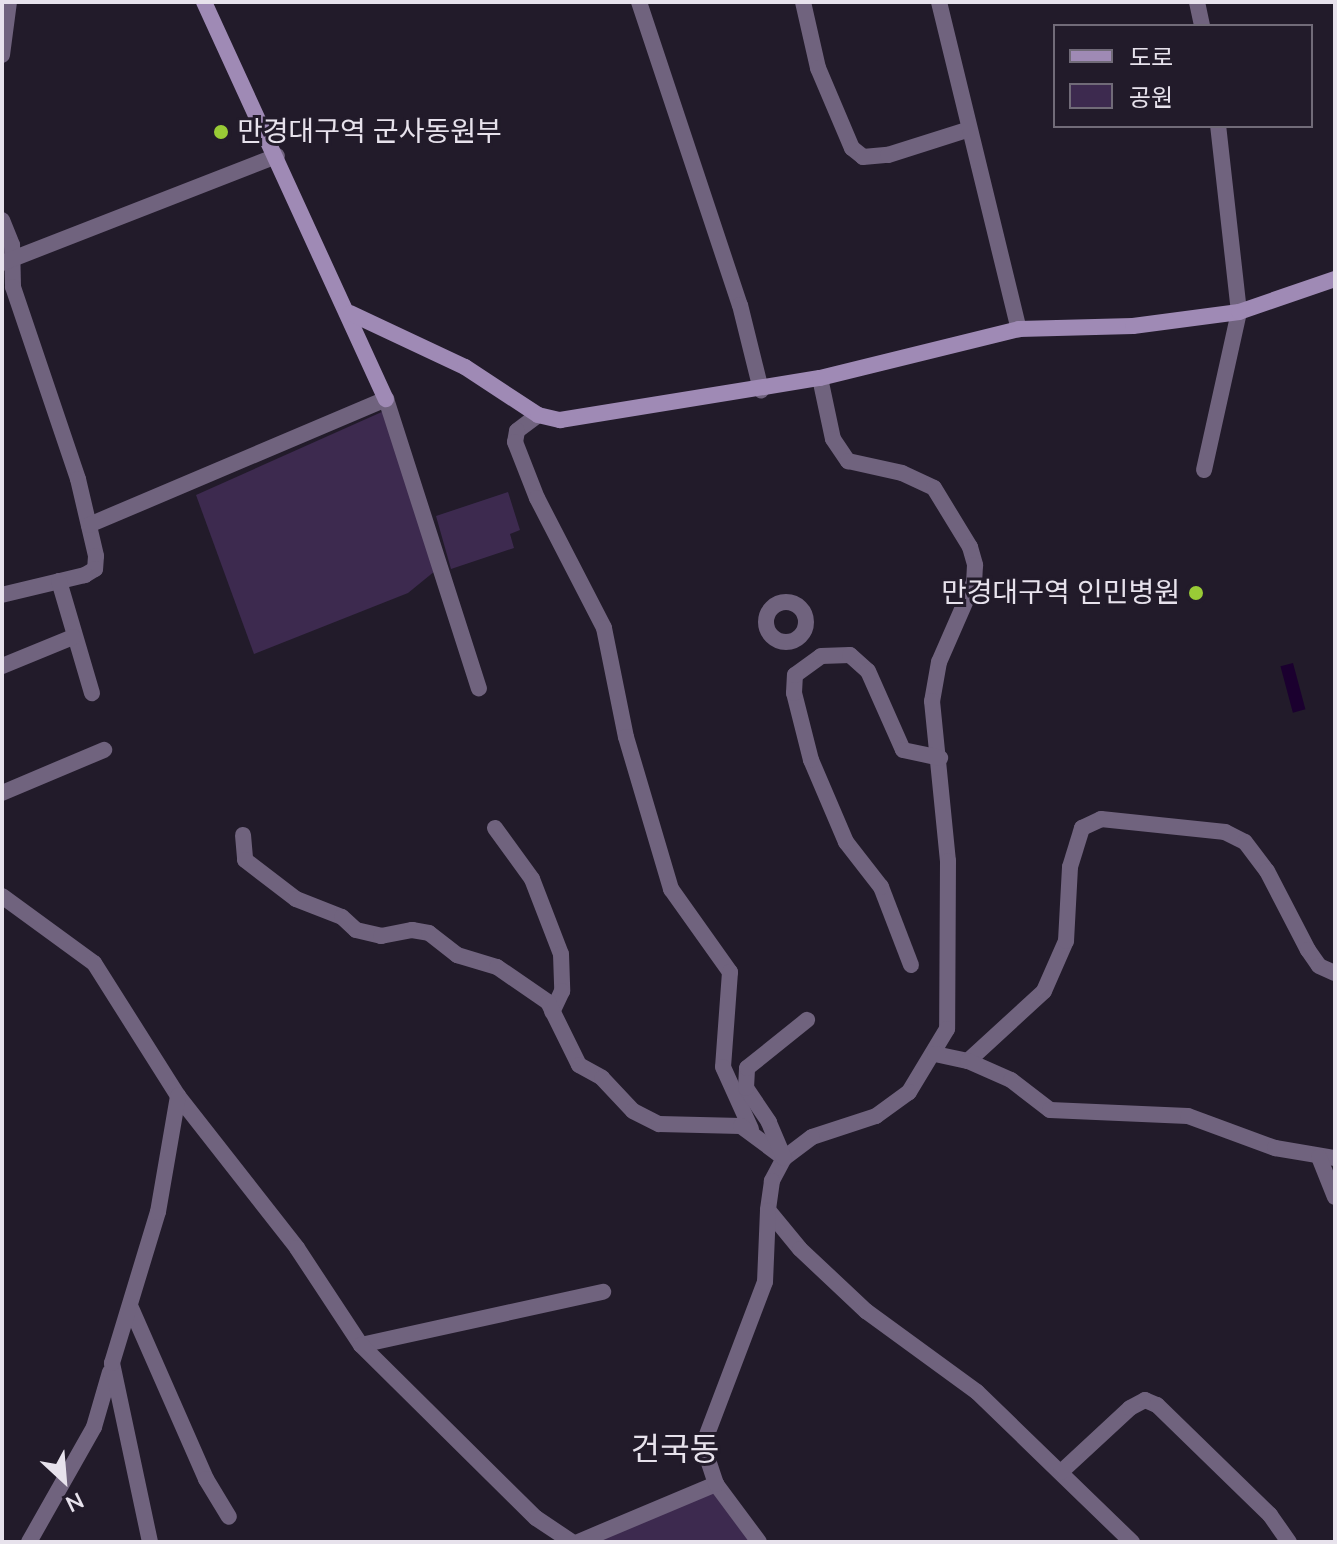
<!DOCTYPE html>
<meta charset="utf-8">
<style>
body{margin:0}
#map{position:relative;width:1337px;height:1544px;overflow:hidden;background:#221b2a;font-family:"Nunito Sans","Noto Sans KR",sans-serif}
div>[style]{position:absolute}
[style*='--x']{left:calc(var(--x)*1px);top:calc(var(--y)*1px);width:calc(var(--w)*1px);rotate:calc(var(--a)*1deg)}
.green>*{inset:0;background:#3d2a4f}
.water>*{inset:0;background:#1b002f;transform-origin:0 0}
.street>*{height:16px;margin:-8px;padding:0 8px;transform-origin:8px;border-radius:8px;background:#70637e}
.street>.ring{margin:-8px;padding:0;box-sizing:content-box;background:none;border:16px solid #70637e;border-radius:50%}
.secondary>*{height:16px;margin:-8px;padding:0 8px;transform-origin:8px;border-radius:8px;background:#9f8ab5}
.dots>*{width:22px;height:22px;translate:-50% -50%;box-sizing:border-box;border:4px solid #221b2a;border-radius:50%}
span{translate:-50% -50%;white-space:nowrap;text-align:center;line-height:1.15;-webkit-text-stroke:6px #221b2a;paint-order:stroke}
.poi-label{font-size:28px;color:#e7e2ec}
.left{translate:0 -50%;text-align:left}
.right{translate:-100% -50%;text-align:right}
.quarter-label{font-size:32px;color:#e7e2ec}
.frame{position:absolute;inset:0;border:4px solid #e7e2ec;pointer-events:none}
.legend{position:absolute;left:1053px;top:24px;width:260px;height:104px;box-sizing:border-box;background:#221b2a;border:2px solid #716b78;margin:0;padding:10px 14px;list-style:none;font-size:24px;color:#e7e2ec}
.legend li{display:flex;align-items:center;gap:16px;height:40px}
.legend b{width:40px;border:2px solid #716b78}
.north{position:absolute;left:24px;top:1440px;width:80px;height:80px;-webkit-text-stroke:6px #221b2a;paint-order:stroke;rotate:154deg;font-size:22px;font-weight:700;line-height:32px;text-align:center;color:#e7e2ec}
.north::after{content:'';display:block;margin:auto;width:28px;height:36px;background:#e7e2ec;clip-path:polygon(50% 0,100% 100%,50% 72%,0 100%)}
</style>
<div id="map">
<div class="green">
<i style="clip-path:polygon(384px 411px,435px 571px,408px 593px,254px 654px,196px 495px)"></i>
<i style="clip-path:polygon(508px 492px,520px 530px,510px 534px,514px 548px,451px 569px,436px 516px)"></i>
<i style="clip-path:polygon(717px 1489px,755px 1542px,594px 1542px)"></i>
</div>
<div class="water">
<i style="left:1293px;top:663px;width:48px;height:13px;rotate:75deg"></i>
</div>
<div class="street">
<i style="--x:639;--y:2;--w:319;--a:71.6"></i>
<i style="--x:740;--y:305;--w:88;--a:76.1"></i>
<i style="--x:803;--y:2;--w:68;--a:77.2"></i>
<i style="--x:818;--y:68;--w:87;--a:67"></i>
<i style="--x:852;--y:148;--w:14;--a:39"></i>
<i style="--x:863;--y:157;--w:25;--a:-5"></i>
<i style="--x:888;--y:155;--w:83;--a:-17.6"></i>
<i style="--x:939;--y:2;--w:337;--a:76.3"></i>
<i style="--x:1197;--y:2;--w:25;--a:78"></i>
<i style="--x:2;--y:55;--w:53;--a:-82.5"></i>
<i style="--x:2;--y:220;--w:27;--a:68"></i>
<i style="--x:12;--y:245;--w:42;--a:88.6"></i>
<i style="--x:13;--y:287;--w:203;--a:71.3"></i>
<i style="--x:78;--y:479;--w:79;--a:76.8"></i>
<i style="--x:96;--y:556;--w:13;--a:94"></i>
<i style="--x:95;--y:569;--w:12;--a:149"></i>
<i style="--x:85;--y:575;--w:85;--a:166.5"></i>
<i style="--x:2;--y:263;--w:295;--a:-21.3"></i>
<i style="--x:820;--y:378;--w:62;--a:78"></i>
<i style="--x:833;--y:439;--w:27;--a:56"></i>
<i style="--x:848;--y:461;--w:55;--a:12.5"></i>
<i style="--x:902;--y:473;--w:35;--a:25"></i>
<i style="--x:934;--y:488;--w:69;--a:58.6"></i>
<i style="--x:970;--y:547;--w:19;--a:74"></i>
<i style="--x:975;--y:565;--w:17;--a:93"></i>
<i style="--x:974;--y:582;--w:87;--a:113.6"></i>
<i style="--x:939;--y:662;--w:40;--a:100"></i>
<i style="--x:932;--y:701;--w:161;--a:84.3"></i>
<i style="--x:948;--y:861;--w:168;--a:90.3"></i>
<i style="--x:947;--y:1029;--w:74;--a:121.1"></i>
<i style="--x:909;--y:1092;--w:41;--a:144"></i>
<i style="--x:876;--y:1116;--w:67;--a:161.8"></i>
<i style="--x:812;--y:1137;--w:35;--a:143"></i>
<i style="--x:784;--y:1158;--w:26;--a:118"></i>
<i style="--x:772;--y:1181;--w:29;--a:98"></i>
<i style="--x:768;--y:1210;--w:50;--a:50.6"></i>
<i style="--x:800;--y:1249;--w:91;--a:43.2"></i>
<i style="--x:866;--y:1311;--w:137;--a:36.1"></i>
<i style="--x:977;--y:1392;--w:216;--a:44.1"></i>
<i style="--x:538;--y:415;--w:26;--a:143"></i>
<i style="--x:517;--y:431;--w:11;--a:100"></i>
<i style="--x:515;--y:442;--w:60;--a:68.6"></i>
<i style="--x:537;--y:498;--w:146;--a:62.7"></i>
<i style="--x:604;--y:628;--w:111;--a:78.6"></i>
<i style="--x:626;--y:737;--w:159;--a:73.5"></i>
<i style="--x:671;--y:889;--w:102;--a:54.6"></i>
<i style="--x:730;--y:972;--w:95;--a:94.2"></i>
<i style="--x:723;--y:1067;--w:68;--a:65.7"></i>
<i style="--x:1204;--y:470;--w:162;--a:-77.5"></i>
<i style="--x:1239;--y:312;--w:187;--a:-96.4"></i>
<i style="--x:89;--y:525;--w:323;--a:-23"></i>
<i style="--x:386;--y:399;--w:304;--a:72.2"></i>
<i style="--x:59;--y:581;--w:117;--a:73.6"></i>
<i class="ring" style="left:766px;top:602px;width:24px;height:24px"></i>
<i style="--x:2;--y:666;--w:77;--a:-22.2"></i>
<i style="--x:2;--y:793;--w:111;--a:-22.9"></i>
<i style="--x:495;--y:828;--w:63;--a:54"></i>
<i style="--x:532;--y:879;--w:80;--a:68.9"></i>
<i style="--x:561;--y:954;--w:37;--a:88"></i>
<i style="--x:562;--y:991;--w:23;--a:115"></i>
<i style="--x:243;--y:835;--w:25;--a:85"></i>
<i style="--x:245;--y:860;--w:64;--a:37.4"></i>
<i style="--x:296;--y:899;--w:49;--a:21.4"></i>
<i style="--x:342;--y:917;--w:19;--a:43"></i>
<i style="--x:356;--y:930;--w:26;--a:13"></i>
<i style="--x:381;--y:936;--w:32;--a:-11"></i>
<i style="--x:412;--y:930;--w:17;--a:10"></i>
<i style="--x:429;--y:933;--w:36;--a:38"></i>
<i style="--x:457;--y:955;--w:42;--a:16.7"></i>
<i style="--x:497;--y:967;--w:62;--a:34.5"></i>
<i style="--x:548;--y:1002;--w:70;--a:63.8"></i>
<i style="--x:579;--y:1065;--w:26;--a:29"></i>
<i style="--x:602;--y:1078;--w:45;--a:46.8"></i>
<i style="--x:633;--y:1111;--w:29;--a:27"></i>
<i style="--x:659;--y:1124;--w:82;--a:1.4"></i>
<i style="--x:741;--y:1126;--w:54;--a:36.7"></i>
<i style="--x:784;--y:1158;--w:39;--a:-113"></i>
<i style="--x:769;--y:1122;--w:41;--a:-124.1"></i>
<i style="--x:746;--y:1088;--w:20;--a:-87"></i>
<i style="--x:747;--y:1068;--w:77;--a:-38.7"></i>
<i style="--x:2;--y:896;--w:114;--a:36.1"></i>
<i style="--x:94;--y:963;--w:157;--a:57.7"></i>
<i style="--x:178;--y:1096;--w:193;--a:51.9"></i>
<i style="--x:297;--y:1248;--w:116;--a:56.6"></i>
<i style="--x:361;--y:1345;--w:248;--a:-12.4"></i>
<i style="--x:911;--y:965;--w:84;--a:-111"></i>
<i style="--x:881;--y:887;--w:57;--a:-127.9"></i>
<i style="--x:846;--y:842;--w:89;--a:-113.1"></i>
<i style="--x:811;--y:760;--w:69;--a:-104.2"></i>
<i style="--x:794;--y:693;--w:18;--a:-87"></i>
<i style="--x:795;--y:675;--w:32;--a:-36"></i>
<i style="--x:821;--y:656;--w:29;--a:-2"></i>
<i style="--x:850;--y:655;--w:24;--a:42"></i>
<i style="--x:868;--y:671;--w:86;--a:66.1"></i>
<i style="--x:903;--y:750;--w:38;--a:12"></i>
<i style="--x:935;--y:1054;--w:34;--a:12"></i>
<i style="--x:968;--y:1061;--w:103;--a:-42.6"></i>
<i style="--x:1044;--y:991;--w:55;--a:-66.3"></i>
<i style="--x:1066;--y:941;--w:74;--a:-86.9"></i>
<i style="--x:1070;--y:867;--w:41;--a:-72.9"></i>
<i style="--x:1082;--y:828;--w:21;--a:-25"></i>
<i style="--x:1101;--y:819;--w:125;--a:6"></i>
<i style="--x:1225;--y:832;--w:22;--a:27"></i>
<i style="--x:1245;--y:842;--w:36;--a:53"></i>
<i style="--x:1267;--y:871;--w:89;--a:62.6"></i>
<i style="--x:1308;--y:950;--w:19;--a:55"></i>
<i style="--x:1319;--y:966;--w:17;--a:24"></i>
<i style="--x:968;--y:1061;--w:47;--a:23.8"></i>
<i style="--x:1011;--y:1080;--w:49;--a:37.6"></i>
<i style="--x:1050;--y:1110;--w:138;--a:2.5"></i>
<i style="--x:1188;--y:1116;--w:93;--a:20.2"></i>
<i style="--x:1275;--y:1148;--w:61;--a:9.5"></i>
<i style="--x:1319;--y:1157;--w:43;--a:68.2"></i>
<i style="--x:131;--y:1308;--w:187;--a:66.3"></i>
<i style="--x:206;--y:1479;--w:44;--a:58.8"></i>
<i style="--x:361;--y:1345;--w:246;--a:44.7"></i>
<i style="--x:536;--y:1518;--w:43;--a:33.7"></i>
<i style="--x:1061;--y:1472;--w:94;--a:-42.8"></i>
<i style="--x:1130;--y:1408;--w:17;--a:-28"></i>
<i style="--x:1145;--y:1400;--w:13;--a:23"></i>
<i style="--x:1157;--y:1405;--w:158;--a:44.2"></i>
<i style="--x:1270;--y:1515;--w:33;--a:55"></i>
<i style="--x:29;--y:1542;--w:132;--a:-60.5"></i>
<i style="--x:94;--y:1427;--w:57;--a:-73.8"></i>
<i style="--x:150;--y:1542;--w:183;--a:-102"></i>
<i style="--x:112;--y:1363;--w:158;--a:-73.1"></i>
<i style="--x:158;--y:1212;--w:118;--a:-80.2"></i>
<i style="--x:578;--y:1542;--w:150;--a:-22.8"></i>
<i style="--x:759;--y:1542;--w:72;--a:-126.6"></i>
<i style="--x:716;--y:1484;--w:41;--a:-108.4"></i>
<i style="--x:703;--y:1445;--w:174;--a:-69.2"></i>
<i style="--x:765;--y:1282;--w:71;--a:-87.6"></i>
</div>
<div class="secondary">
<i style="--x:204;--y:2;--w:437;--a:65.4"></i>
<i style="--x:350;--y:313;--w:127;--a:25.2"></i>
<i style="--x:465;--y:367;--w:87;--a:33.3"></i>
<i style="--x:538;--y:415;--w:23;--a:13"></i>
<i style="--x:560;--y:420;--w:263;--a:-9.2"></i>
<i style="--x:820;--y:378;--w:205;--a:-13.8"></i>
<i style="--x:1019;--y:329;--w:114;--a:-1.5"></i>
<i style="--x:1133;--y:326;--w:107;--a:-7.5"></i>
<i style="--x:1239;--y:312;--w:102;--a:-19"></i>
</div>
<div class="dots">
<i style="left:221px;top:132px;background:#99cb36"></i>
<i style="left:1196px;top:593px;background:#99cb36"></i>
</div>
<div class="poi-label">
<span class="left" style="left:237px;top:132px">만경대구역 군사동원부</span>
<span class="right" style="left:1180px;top:593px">만경대구역 인민병원</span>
</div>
<div class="quarter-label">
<span style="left:675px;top:1450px">건국동</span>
</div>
<div class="frame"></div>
<ul class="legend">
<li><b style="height:10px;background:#9f8ab5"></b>도로</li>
<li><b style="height:22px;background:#3d2a4f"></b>공원</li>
</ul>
<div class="north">N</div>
</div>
